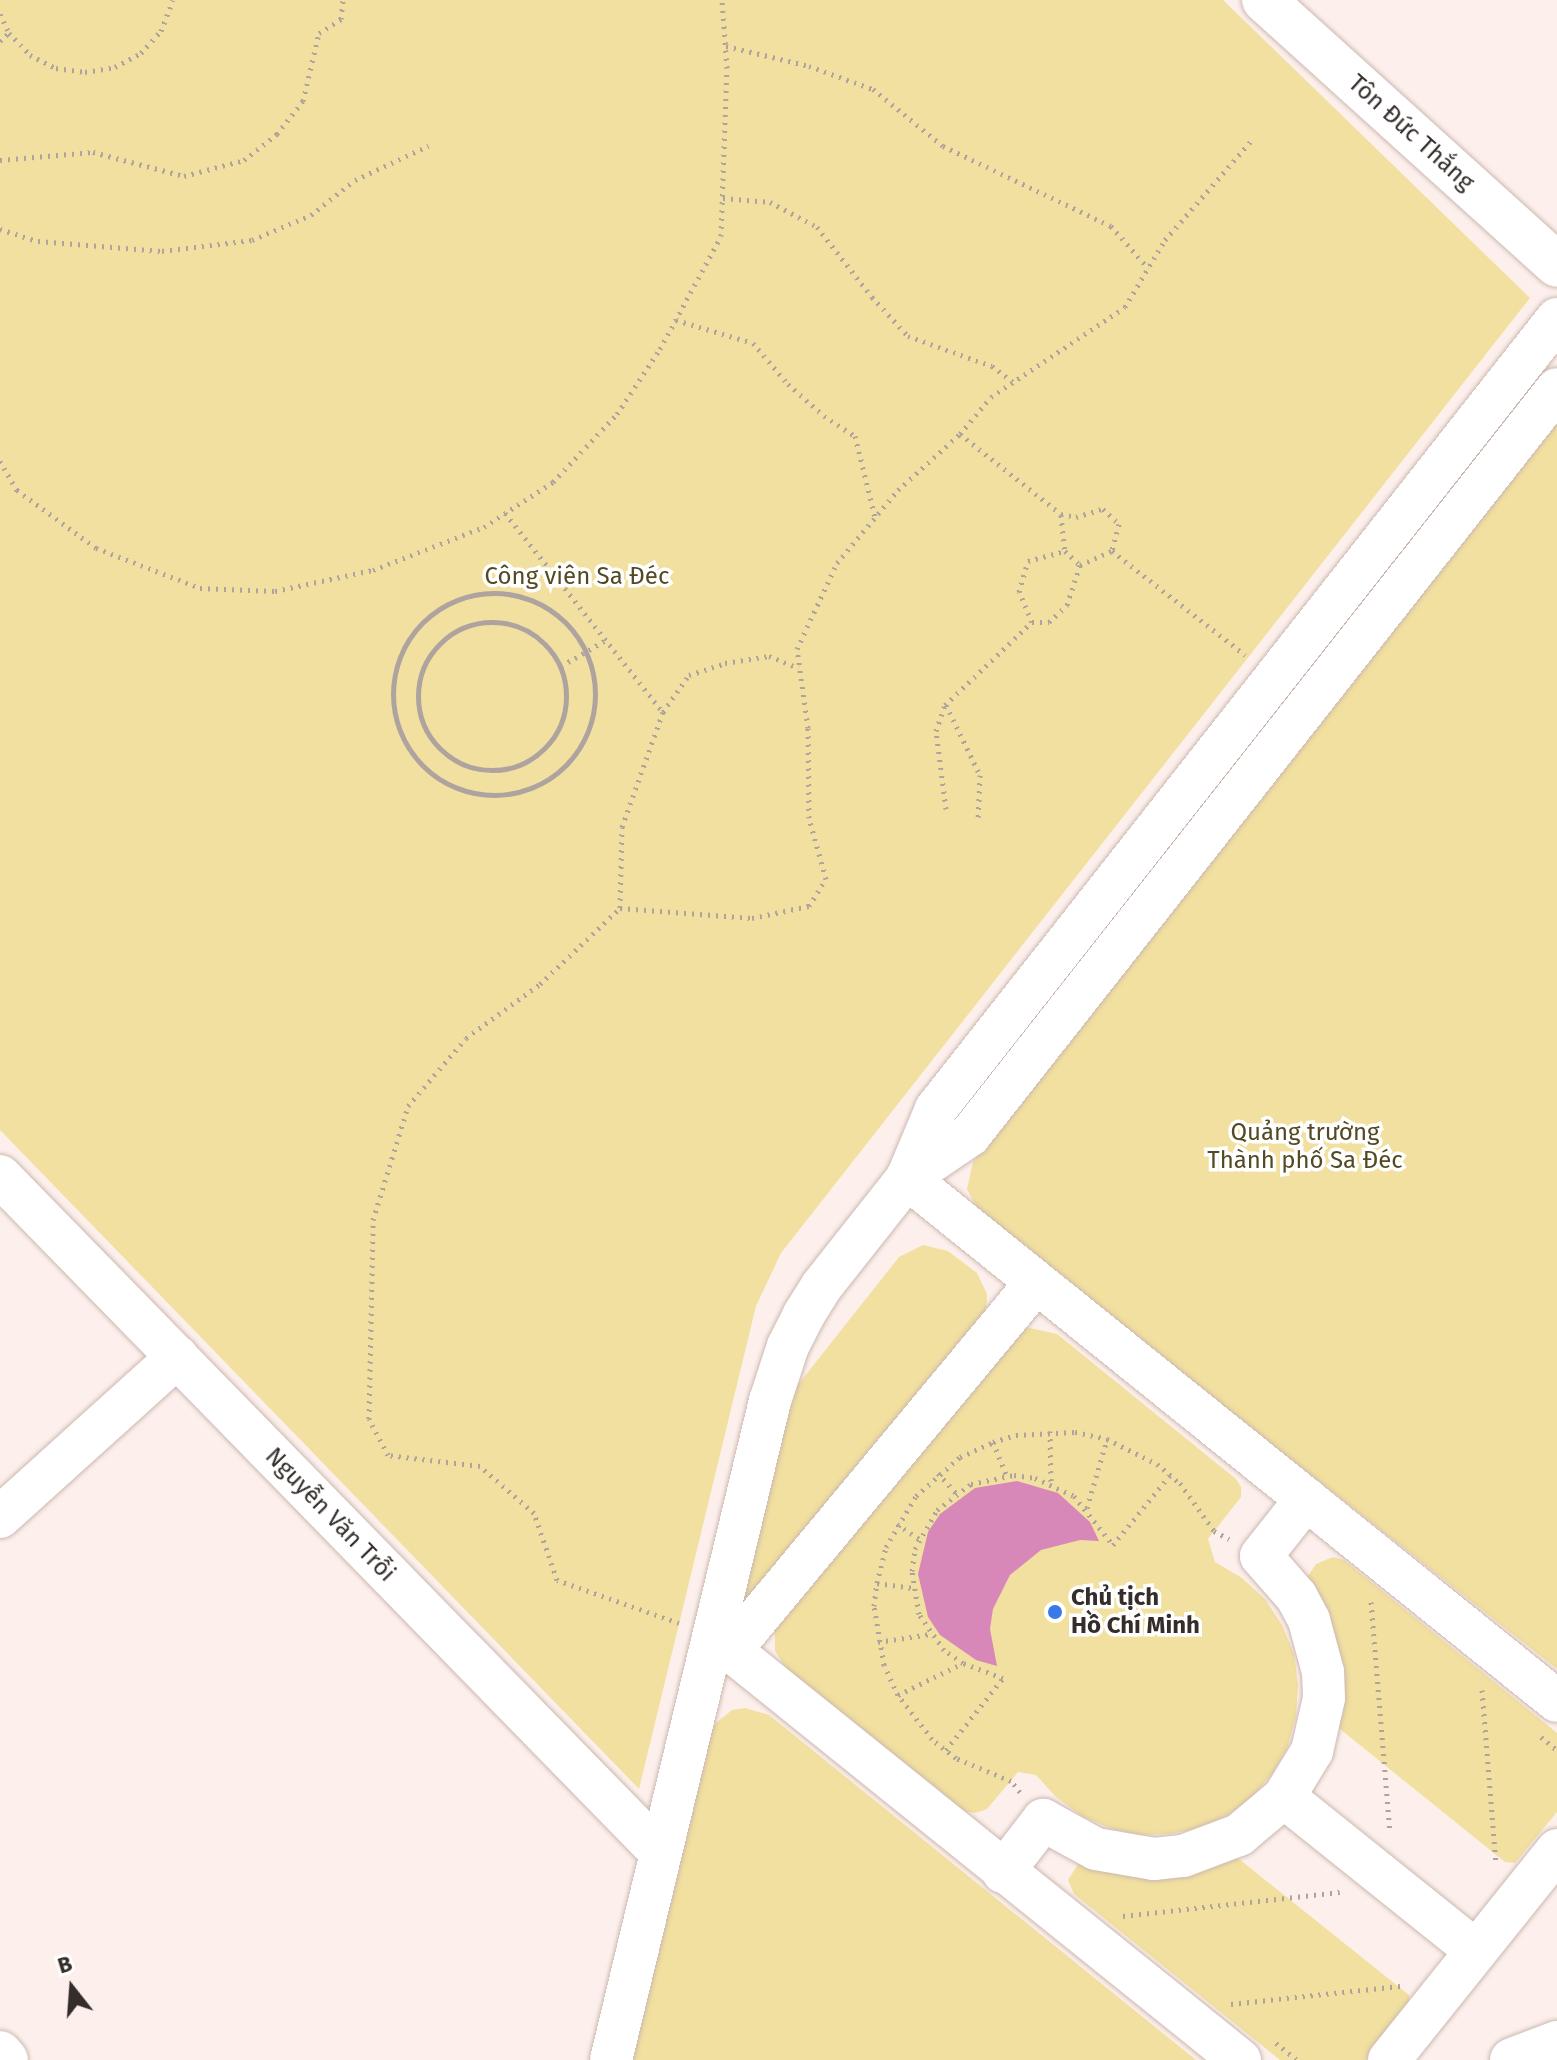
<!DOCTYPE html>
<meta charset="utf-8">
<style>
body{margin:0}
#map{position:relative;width:1557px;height:2060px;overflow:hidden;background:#fdf0ec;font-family:"Fira Sans",sans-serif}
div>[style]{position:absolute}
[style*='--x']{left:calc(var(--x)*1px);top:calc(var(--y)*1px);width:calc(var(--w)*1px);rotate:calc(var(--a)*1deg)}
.green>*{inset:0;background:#f1e09f}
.water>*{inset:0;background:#d888b8}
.path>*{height:5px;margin-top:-2.5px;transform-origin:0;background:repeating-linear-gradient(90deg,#aea39f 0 2px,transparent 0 8px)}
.path>.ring{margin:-2.5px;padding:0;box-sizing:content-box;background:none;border:5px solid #aea39f;border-radius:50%}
.roads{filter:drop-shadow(0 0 2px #ccb8b1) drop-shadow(0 0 2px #ccb8b1)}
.street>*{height:42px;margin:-21px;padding:0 21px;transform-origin:21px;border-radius:21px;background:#fff}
.secondary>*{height:44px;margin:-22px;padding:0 22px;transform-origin:22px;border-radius:22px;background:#fff}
.dots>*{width:22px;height:22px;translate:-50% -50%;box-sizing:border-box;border:4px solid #fff;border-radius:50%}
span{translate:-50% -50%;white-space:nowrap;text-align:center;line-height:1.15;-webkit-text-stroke:7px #fff;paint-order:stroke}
.street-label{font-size:24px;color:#352d2a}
.park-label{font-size:24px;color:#534922}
.poi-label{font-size:24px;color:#352d2a;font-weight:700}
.left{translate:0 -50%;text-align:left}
.north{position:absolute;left:32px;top:1948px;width:80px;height:80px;-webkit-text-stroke:6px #fff;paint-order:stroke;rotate:343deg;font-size:22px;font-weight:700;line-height:32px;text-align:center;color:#352d2a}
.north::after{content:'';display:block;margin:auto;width:28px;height:36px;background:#352d2a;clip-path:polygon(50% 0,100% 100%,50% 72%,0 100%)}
</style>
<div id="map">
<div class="green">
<i style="clip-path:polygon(0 0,1223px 0,1530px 298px,781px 1253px,756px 1306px,639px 1789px,0 1130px)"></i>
<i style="clip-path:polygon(1557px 417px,1557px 1669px,980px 1214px,967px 1189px,973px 1162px)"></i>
<i style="clip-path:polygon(923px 1245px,948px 1251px,977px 1273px,987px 1294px,986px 1314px,740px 1607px,793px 1391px,899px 1257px)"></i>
<i style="clip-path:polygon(1030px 1328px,1057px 1334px,1236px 1479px,1241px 1487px,1241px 1497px,1208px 1539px,1215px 1562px,1242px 1578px,1265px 1599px,1282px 1625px,1294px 1654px,1298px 1685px,1296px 1716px,1288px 1746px,1273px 1773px,1253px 1796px,1228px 1815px,1200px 1828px,1170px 1834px,1139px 1835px,1109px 1828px,1082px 1816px,1056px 1797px,1036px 1775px,1018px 1772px,987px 1809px,975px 1813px,963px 1811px,785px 1667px,775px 1651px,775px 1625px,1018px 1331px)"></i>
<i style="clip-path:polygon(1333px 1557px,1344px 1560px,1557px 1733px,1557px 1812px,1515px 1863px,1505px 1862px,1335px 1725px,1306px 1579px,1316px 1564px)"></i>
<i style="clip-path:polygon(745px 1708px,769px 1715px,1196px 2060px,624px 2060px,711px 1727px,732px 1710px)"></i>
<i style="clip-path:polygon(1234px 1855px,1409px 1995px,1410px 2006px,1366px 2060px,1280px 2060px,1074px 1894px,1068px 1880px,1082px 1858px)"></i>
</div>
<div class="water">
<i style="clip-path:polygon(1017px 1481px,1058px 1493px,1090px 1522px,1099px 1541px,1080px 1540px,1041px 1550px,1010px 1575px,993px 1609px,990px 1629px,997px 1666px,976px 1660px,940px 1635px,928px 1617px,918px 1574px,928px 1532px,940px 1514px,975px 1488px)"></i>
</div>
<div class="path">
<i style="--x:0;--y:14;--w:21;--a:65"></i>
<i style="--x:9;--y:33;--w:30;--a:46"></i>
<i style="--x:30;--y:55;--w:29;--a:27"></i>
<i style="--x:56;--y:68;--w:29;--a:8"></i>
<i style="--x:85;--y:72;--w:30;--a:-9"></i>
<i style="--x:115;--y:67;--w:30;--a:-28"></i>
<i style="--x:141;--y:53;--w:30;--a:-48"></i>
<i style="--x:161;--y:31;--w:33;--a:-69"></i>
<i style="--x:0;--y:41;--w:12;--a:-42"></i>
<i style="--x:726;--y:46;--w:85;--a:13.5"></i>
<i style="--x:809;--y:66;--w:68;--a:19.8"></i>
<i style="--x:873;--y:89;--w:90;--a:39.2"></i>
<i style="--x:943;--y:146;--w:186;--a:25.5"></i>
<i style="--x:1111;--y:226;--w:56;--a:48.6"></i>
<i style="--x:0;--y:160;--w:93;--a:-4.9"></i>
<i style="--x:93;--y:152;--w:94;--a:14.8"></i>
<i style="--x:184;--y:176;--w:62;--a:-14.9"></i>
<i style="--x:244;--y:160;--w:42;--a:-38.2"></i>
<i style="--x:277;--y:134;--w:42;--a:-51.8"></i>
<i style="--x:303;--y:101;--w:70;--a:-76.8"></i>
<i style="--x:319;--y:33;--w:26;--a:-32"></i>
<i style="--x:341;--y:19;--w:19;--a:-84"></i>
<i style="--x:723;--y:198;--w:47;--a:4.9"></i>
<i style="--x:770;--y:202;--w:53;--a:28"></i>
<i style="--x:817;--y:227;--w:89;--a:51.8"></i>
<i style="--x:872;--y:297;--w:53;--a:47.3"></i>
<i style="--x:908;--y:336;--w:89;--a:19.7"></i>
<i style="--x:992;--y:366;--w:26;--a:37"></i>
<i style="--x:0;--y:229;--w:40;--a:18"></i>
<i style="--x:38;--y:241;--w:124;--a:4.6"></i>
<i style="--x:162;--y:251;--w:91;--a:-7"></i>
<i style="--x:252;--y:240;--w:64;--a:-23"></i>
<i style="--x:311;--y:215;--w:56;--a:-38.5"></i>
<i style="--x:355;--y:180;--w:81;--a:-25"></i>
<i style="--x:676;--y:320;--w:80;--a:16.6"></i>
<i style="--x:753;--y:343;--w:54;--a:49.5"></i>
<i style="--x:788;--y:384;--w:48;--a:41.6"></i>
<i style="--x:824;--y:416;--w:37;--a:33"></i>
<i style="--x:855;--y:436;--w:83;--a:76.1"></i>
<i style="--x:960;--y:434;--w:129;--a:38.4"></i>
<i style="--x:1061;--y:514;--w:15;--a:11"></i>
<i style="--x:1076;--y:517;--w:28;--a:-17"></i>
<i style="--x:1103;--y:509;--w:22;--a:43"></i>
<i style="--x:1119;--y:524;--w:28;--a:105"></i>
<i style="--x:1112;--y:551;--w:169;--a:38"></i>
<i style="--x:0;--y:461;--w:34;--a:60"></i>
<i style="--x:17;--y:490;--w:98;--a:36.3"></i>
<i style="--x:96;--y:548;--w:111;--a:21"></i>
<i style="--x:200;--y:588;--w:75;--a:2.3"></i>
<i style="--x:275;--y:591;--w:100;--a:-12.1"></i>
<i style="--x:373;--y:570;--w:119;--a:-21.2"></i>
<i style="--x:484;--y:527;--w:82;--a:-33.1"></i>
<i style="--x:553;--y:482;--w:93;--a:-46.7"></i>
<i style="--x:617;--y:414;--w:78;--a:-56.5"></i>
<i style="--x:660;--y:349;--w:128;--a:-61.6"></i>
<i style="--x:721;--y:236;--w:168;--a:-88"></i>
<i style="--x:727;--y:68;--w:68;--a:-94.2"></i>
<i style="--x:505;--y:513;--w:254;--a:51.6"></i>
<i style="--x:1061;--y:515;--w:36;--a:84"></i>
<i style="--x:1065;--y:551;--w:21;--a:43"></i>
<i style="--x:1080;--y:565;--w:35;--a:-24"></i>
<i class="ring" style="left:393px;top:593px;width:197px;height:197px"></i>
<i style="--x:1032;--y:622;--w:33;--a:-113"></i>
<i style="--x:1019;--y:592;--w:32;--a:-74"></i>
<i style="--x:1028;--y:561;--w:38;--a:-15"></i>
<i class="ring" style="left:418px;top:622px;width:143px;height:143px"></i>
<i style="--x:561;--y:666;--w:52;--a:-30"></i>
<i style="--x:946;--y:705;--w:78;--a:64.1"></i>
<i style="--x:980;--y:775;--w:45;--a:92.5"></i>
<i style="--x:946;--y:809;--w:79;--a:-97.3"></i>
<i style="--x:936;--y:731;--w:28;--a:-71"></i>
<i style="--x:945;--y:705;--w:120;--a:-43.7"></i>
<i style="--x:1032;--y:622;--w:17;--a:0"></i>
<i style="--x:1049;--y:622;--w:25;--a:-43"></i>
<i style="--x:1067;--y:605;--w:42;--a:-72"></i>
<i style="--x:620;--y:908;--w:81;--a:-88.6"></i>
<i style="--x:622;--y:827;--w:122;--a:-70.4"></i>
<i style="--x:663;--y:712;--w:45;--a:-54.9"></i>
<i style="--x:689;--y:675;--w:38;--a:-18"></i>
<i style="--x:725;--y:663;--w:45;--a:-9"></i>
<i style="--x:769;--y:656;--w:32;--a:22"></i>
<i style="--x:1050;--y:1431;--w:52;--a:88.9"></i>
<i style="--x:993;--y:1442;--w:37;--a:68"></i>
<i style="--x:938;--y:1473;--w:27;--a:48"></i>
<i style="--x:1087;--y:1508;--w:72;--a:-73.8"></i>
<i style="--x:897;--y:1524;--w:27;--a:34"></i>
<i style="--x:877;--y:1583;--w:36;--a:8"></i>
<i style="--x:1371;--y:1602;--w:230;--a:85.3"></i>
<i style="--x:679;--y:1623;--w:129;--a:-160.6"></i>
<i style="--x:557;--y:1580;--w:71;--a:-108.9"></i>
<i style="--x:534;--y:1513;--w:72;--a:-139"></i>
<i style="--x:480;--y:1466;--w:93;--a:-173.2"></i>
<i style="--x:388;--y:1455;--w:41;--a:-117.8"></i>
<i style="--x:369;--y:1419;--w:199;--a:-88.8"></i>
<i style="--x:373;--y:1220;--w:119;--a:-72.9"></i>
<i style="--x:408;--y:1106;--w:89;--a:-49.5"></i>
<i style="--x:466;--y:1038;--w:92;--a:-36.1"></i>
<i style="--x:540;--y:984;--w:110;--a:-43.5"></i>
<i style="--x:620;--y:908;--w:132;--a:4.3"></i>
<i style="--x:752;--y:918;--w:58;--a:-11.9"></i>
<i style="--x:809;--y:906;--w:32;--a:-58"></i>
<i style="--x:826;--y:879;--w:63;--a:-105.6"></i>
<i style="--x:809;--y:818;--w:90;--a:-90.6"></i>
<i style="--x:808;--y:728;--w:80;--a:-97.9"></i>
<i style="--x:797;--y:649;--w:95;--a:-65.1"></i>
<i style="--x:837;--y:563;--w:95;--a:-50.1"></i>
<i style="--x:898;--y:490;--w:84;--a:-42.1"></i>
<i style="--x:960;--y:434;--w:48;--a:-50"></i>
<i style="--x:991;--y:397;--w:161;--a:-33.9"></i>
<i style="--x:1125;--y:307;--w:78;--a:-59.2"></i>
<i style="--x:1165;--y:240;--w:131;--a:-49"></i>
<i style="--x:878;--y:1642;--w:53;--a:-8.7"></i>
<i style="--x:1482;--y:1690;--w:175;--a:85.4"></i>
<i style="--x:898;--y:1695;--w:72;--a:-26.2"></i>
<i style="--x:1541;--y:1737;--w:21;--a:39"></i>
<i style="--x:946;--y:1750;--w:92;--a:-51.6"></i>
<i style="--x:1003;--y:1678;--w:43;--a:-159.4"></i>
<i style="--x:963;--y:1663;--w:23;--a:-146"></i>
<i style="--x:944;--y:1650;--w:44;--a:-124.8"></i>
<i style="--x:919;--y:1614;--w:44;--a:-99.2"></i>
<i style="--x:912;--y:1571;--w:22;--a:-82"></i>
<i style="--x:915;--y:1549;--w:45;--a:-60.6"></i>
<i style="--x:937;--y:1510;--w:43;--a:-37.4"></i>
<i style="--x:971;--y:1484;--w:44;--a:-11.8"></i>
<i style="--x:1014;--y:1475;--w:21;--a:8"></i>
<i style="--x:1035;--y:1478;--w:43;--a:24.8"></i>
<i style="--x:1074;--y:1496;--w:63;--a:51.5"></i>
<i style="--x:1113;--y:1545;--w:90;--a:-50.8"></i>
<i style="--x:1020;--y:1792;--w:14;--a:-129"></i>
<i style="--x:1011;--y:1781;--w:60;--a:-157.3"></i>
<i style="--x:956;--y:1758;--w:31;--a:-142"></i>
<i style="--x:932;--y:1739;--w:56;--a:-127.7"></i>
<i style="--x:898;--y:1695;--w:33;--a:-115"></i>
<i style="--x:884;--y:1665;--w:60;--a:-99.6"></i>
<i style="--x:874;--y:1606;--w:23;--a:-83"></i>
<i style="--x:877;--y:1583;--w:37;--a:-76"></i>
<i style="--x:886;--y:1547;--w:59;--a:-59.5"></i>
<i style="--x:916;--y:1496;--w:59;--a:-41.6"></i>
<i style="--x:960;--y:1457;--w:36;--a:-24"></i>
<i style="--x:993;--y:1442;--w:24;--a:-17"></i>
<i style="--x:1016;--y:1435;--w:59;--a:-2.9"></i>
<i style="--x:1075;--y:1432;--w:33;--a:12"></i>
<i style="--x:1107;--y:1439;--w:56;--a:26.6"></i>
<i style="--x:1157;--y:1464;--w:30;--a:40"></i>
<i style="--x:1180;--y:1483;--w:59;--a:54.7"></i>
<i style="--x:1214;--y:1531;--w:17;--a:28"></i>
<i style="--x:1123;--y:1916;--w:218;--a:-6.3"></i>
<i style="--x:1231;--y:2004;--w:170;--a:-6.1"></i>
<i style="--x:1276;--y:2043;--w:27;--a:39"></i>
</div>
<div class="roads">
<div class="street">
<i style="--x:0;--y:1176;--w:946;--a:45.69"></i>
<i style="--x:907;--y:1178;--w:76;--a:-34.3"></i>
<i style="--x:970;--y:1135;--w:949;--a:-51.8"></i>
<i style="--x:907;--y:1178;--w:834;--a:38.82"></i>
<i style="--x:0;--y:1517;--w:239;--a:-42.1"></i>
<i style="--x:714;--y:1637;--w:675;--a:38.81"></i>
<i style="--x:731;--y:1650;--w:478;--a:-50.3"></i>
<i style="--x:1284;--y:1797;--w:246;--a:38.7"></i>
<i style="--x:1003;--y:1872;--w:66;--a:-52.4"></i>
<i style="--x:1043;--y:1820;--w:60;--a:28.7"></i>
<i style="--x:1096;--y:1849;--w:59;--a:9.8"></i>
<i style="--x:1154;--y:1859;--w:29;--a:-6"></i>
<i style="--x:1183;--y:1856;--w:60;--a:-20.6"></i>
<i style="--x:1239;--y:1835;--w:59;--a:-40.2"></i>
<i style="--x:1284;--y:1797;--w:54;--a:-58.7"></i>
<i style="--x:1312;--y:1751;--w:54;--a:-77.2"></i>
<i style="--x:1324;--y:1698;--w:26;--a:-92"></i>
<i style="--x:1323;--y:1672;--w:54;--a:-105.1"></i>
<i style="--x:1309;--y:1620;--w:27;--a:-118"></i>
<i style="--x:1296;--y:1596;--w:53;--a:-131.2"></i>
<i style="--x:1261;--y:1556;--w:73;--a:-51.7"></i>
<i style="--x:611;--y:2060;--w:678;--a:-76.44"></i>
<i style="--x:770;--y:1401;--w:58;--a:-71.9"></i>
<i style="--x:788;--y:1346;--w:34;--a:-63"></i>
<i style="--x:803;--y:1316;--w:34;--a:-58"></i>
<i style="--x:821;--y:1287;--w:139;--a:-51.7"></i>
<i style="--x:907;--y:1178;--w:75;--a:-67.2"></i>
<i style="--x:936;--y:1109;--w:1005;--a:-51.83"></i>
<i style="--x:1389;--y:2060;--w:269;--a:-51.3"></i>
</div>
<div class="secondary">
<i style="--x:1264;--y:0;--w:395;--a:42.1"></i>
<i style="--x:0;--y:2053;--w:9;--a:49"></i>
<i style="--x:1512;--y:2060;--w:48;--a:-20.7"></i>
</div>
</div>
<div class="dots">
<i style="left:1055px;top:1612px;background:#3779e7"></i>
</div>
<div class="street-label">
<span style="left:1411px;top:133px;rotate:42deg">Tôn Đức Thắng</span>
<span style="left:330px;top:1515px;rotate:46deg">Nguyễn Văn Trỗi</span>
</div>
<div class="park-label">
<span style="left:577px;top:577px">Công viên Sa Đéc</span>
<span style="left:1305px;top:1147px">Quảng trường<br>Thành phố Sa Đéc</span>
</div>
<div class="poi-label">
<span class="left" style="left:1071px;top:1612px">Chủ tịch<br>Hồ Chí Minh</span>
</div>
<div class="north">B</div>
</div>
